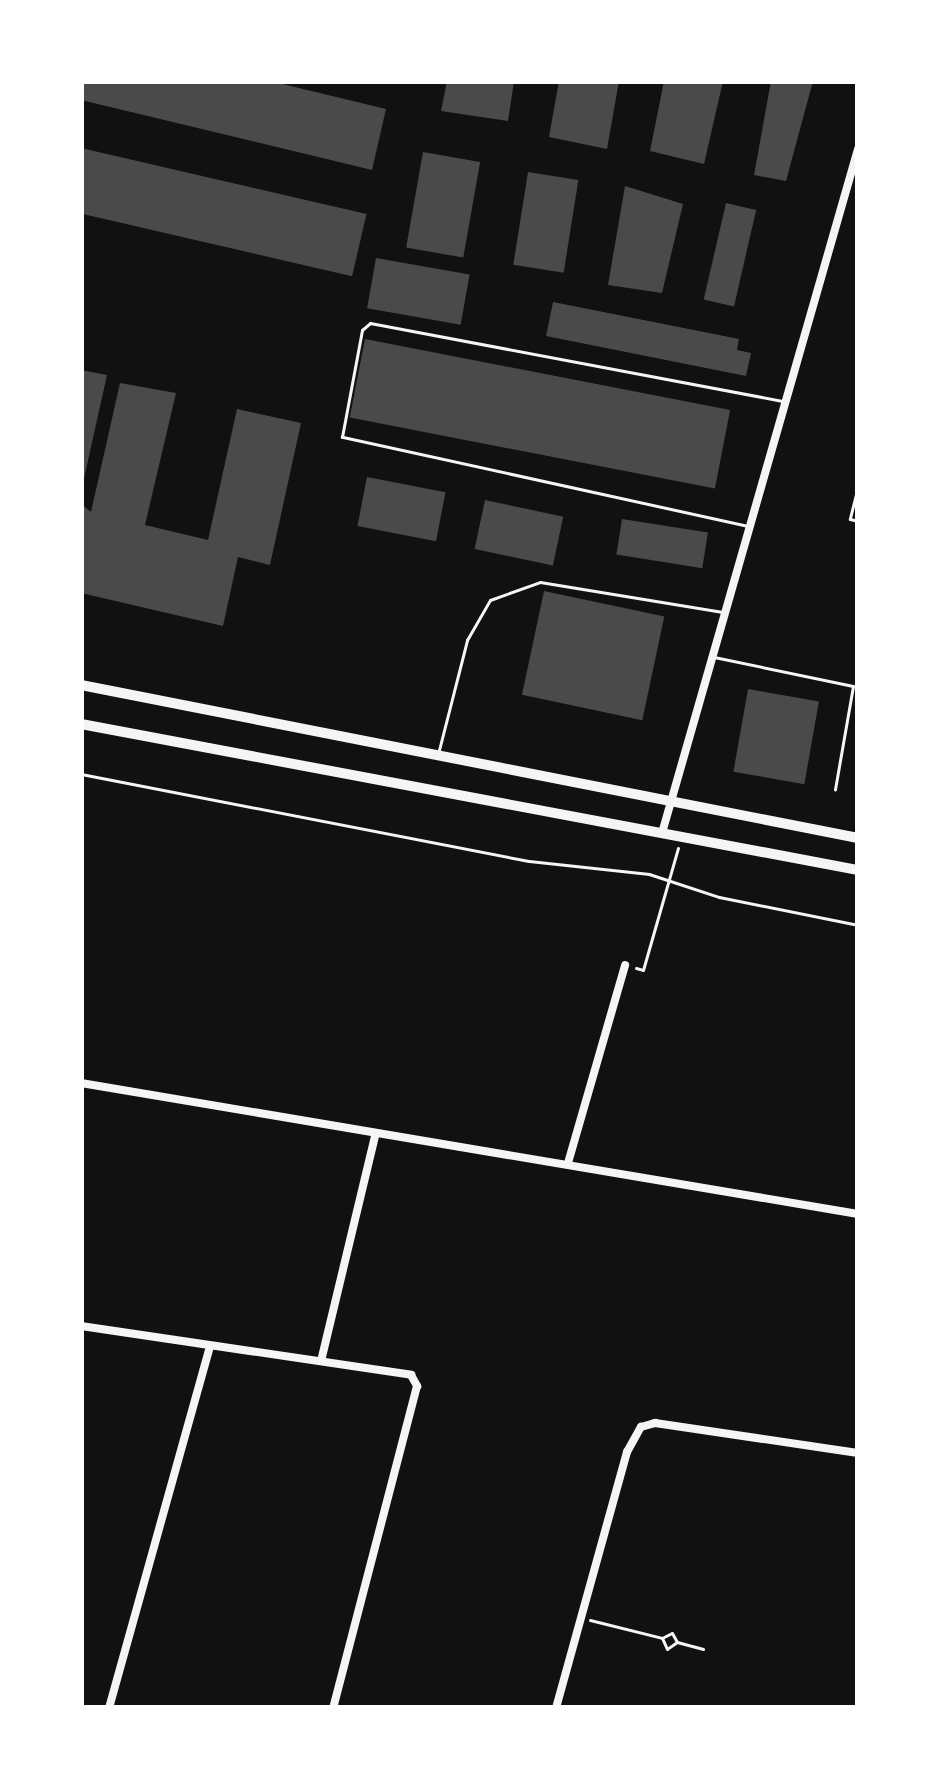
<!DOCTYPE html>
<style>
body{margin:0}
#map{position:relative;width:939px;height:1789px;overflow:hidden;background:#111;font-family:"IBM Plex Sans",sans-serif}
div>[style]{position:absolute}
[style*='--x']{left:calc(var(--x)*1px);top:calc(var(--y)*1px);width:calc(var(--w)*1px);rotate:calc(var(--a)*1deg)}
.building>*{inset:0;background:#4a4a4a;transform-origin:0 0}
.path>*{height:3px;margin:-1.5px;padding:0 1.5px;transform-origin:1.5px;border-radius:1.5px;background:#f5f5f5}
.service>*{height:3px;margin:-1.5px;padding:0 1.5px;transform-origin:1.5px;border-radius:1.5px;background:#f5f5f5}
.minor>*{height:8px;margin:-4px;padding:0 4px;transform-origin:4px;border-radius:4px;background:#f5f5f5}
.secondary>*{height:10px;margin:-5px;padding:0 5px;transform-origin:5px;border-radius:5px;background:#f5f5f5}
span{translate:-50% -50%;white-space:nowrap;text-align:center;line-height:1.15;-webkit-text-stroke:12px #fff;paint-order:stroke}
.frame{position:absolute;inset:0;border:84px solid #fff;pointer-events:none}
</style>
<div id="map">
<div class="building">
<i style="clip-path:polygon(81px 81px,270px 81px,386px 109px,372px 170px,81px 100px)"></i>
<i style="clip-path:polygon(447px 81px,514px 81px,508px 121px,441px 111px)"></i>
<i style="clip-path:polygon(559px 81px,619px 81px,607px 149px,549px 137px)"></i>
<i style="clip-path:polygon(664px 81px,723px 81px,704px 164px,650px 151px)"></i>
<i style="clip-path:polygon(771px 81px,813px 81px,786px 181px,754px 175px)"></i>
<i style="left:81px;top:148px;width:293px;height:64px;rotate:13deg"></i>
<i style="left:423px;top:152px;width:58px;height:97px;rotate:10deg"></i>
<i style="left:528px;top:172px;width:51px;height:94px;rotate:9deg"></i>
<i style="clip-path:polygon(625px 186px,683px 204px,662px 293px,608px 285px)"></i>
<i style="left:726px;top:203px;width:31px;height:99px;rotate:13deg"></i>
<i style="left:376px;top:258px;width:95px;height:51px;rotate:10deg"></i>
<i style="clip-path:polygon(553px 302px,739px 339px,737px 350px,751px 353px,746px 376px,546px 336px)"></i>
<i style="left:365px;top:339px;width:372px;height:80px;rotate:11deg"></i>
<i style="clip-path:polygon(81px 370px,107px 375px,83px 483px,81px 483px)"></i>
<i style="clip-path:polygon(120px 383px,176px 393px,145px 525px,208px 540px,237px 409px,301px 423px,270px 565px,238px 557px,223px 626px,81px 593px,81px 504px,91px 512px)"></i>
<i style="left:367px;top:477px;width:80px;height:50px;rotate:11deg"></i>
<i style="left:485px;top:500px;width:80px;height:50px;rotate:12deg"></i>
<i style="left:622px;top:519px;width:87px;height:36px;rotate:9deg"></i>
<i style="left:544px;top:591px;width:123px;height:106px;rotate:12deg"></i>
<i style="left:748px;top:689px;width:72px;height:84px;rotate:10deg"></i>
</div>
<div class="path">
<i style="--x:81;--y:774;--w:456;--a:11"></i>
<i style="--x:529;--y:861;--w:121;--a:6.2"></i>
<i style="--x:649;--y:874;--w:74;--a:18.2"></i>
<i style="--x:719;--y:897;--w:142;--a:11.4"></i>
<i style="--x:636;--y:968;--w:7;--a:16"></i>
<i style="--x:643;--y:970;--w:127;--a:-74"></i>
<i style="--x:590;--y:1620;--w:74;--a:14"></i>
<i style="--x:662;--y:1638;--w:11;--a:-27"></i>
<i style="--x:672;--y:1633;--w:10;--a:61"></i>
<i style="--x:677;--y:1642;--w:12;--a:145"></i>
<i style="--x:667;--y:1649;--w:12;--a:-114"></i>
<i style="--x:677;--y:1642;--w:27;--a:15"></i>
</div>
<div class="service">
<i style="--x:858;--y:486;--w:34;--a:104"></i>
<i style="--x:850;--y:519;--w:8;--a:14"></i>
<i style="--x:748;--y:526;--w:416;--a:-167.6"></i>
<i style="--x:342;--y:437;--w:109;--a:-79.4"></i>
<i style="--x:362;--y:330;--w:11;--a:-41"></i>
<i style="--x:370;--y:323;--w:421;--a:10.7"></i>
<i style="--x:714;--y:657;--w:142;--a:11.8"></i>
<i style="--x:853;--y:686;--w:105;--a:99.9"></i>
<i style="--x:439;--y:750;--w:114;--a:-75.7"></i>
<i style="--x:467;--y:640;--w:46;--a:-60.1"></i>
<i style="--x:490;--y:600;--w:53;--a:-19.8"></i>
<i style="--x:540;--y:582;--w:185;--a:9.3"></i>
</div>
<div class="minor">
<i style="--x:662;--y:833;--w:712;--a:-74.01"></i>
<i style="--x:81;--y:1083;--w:788;--a:9.57"></i>
<i style="--x:568;--y:1163;--w:206;--a:-73.9"></i>
<i style="--x:81;--y:1326;--w:334;--a:8.4"></i>
<i style="--x:411;--y:1375;--w:13;--a:61"></i>
<i style="--x:417;--y:1386;--w:333;--a:104.6"></i>
<i style="--x:322;--y:1357;--w:227;--a:-76.5"></i>
<i style="--x:109;--y:1708;--w:375;--a:-74.4"></i>
<i style="--x:556;--y:1708;--w:266;--a:-74.5"></i>
<i style="--x:627;--y:1452;--w:29;--a:-61"></i>
<i style="--x:641;--y:1427;--w:15;--a:-16"></i>
<i style="--x:655;--y:1423;--w:205;--a:8.4"></i>
</div>
<div class="secondary">
<i style="--x:81;--y:685;--w:792;--a:11.14"></i>
<i style="--x:81;--y:724;--w:791;--a:10.64"></i>
</div>
<div class="frame"></div>
</div>
